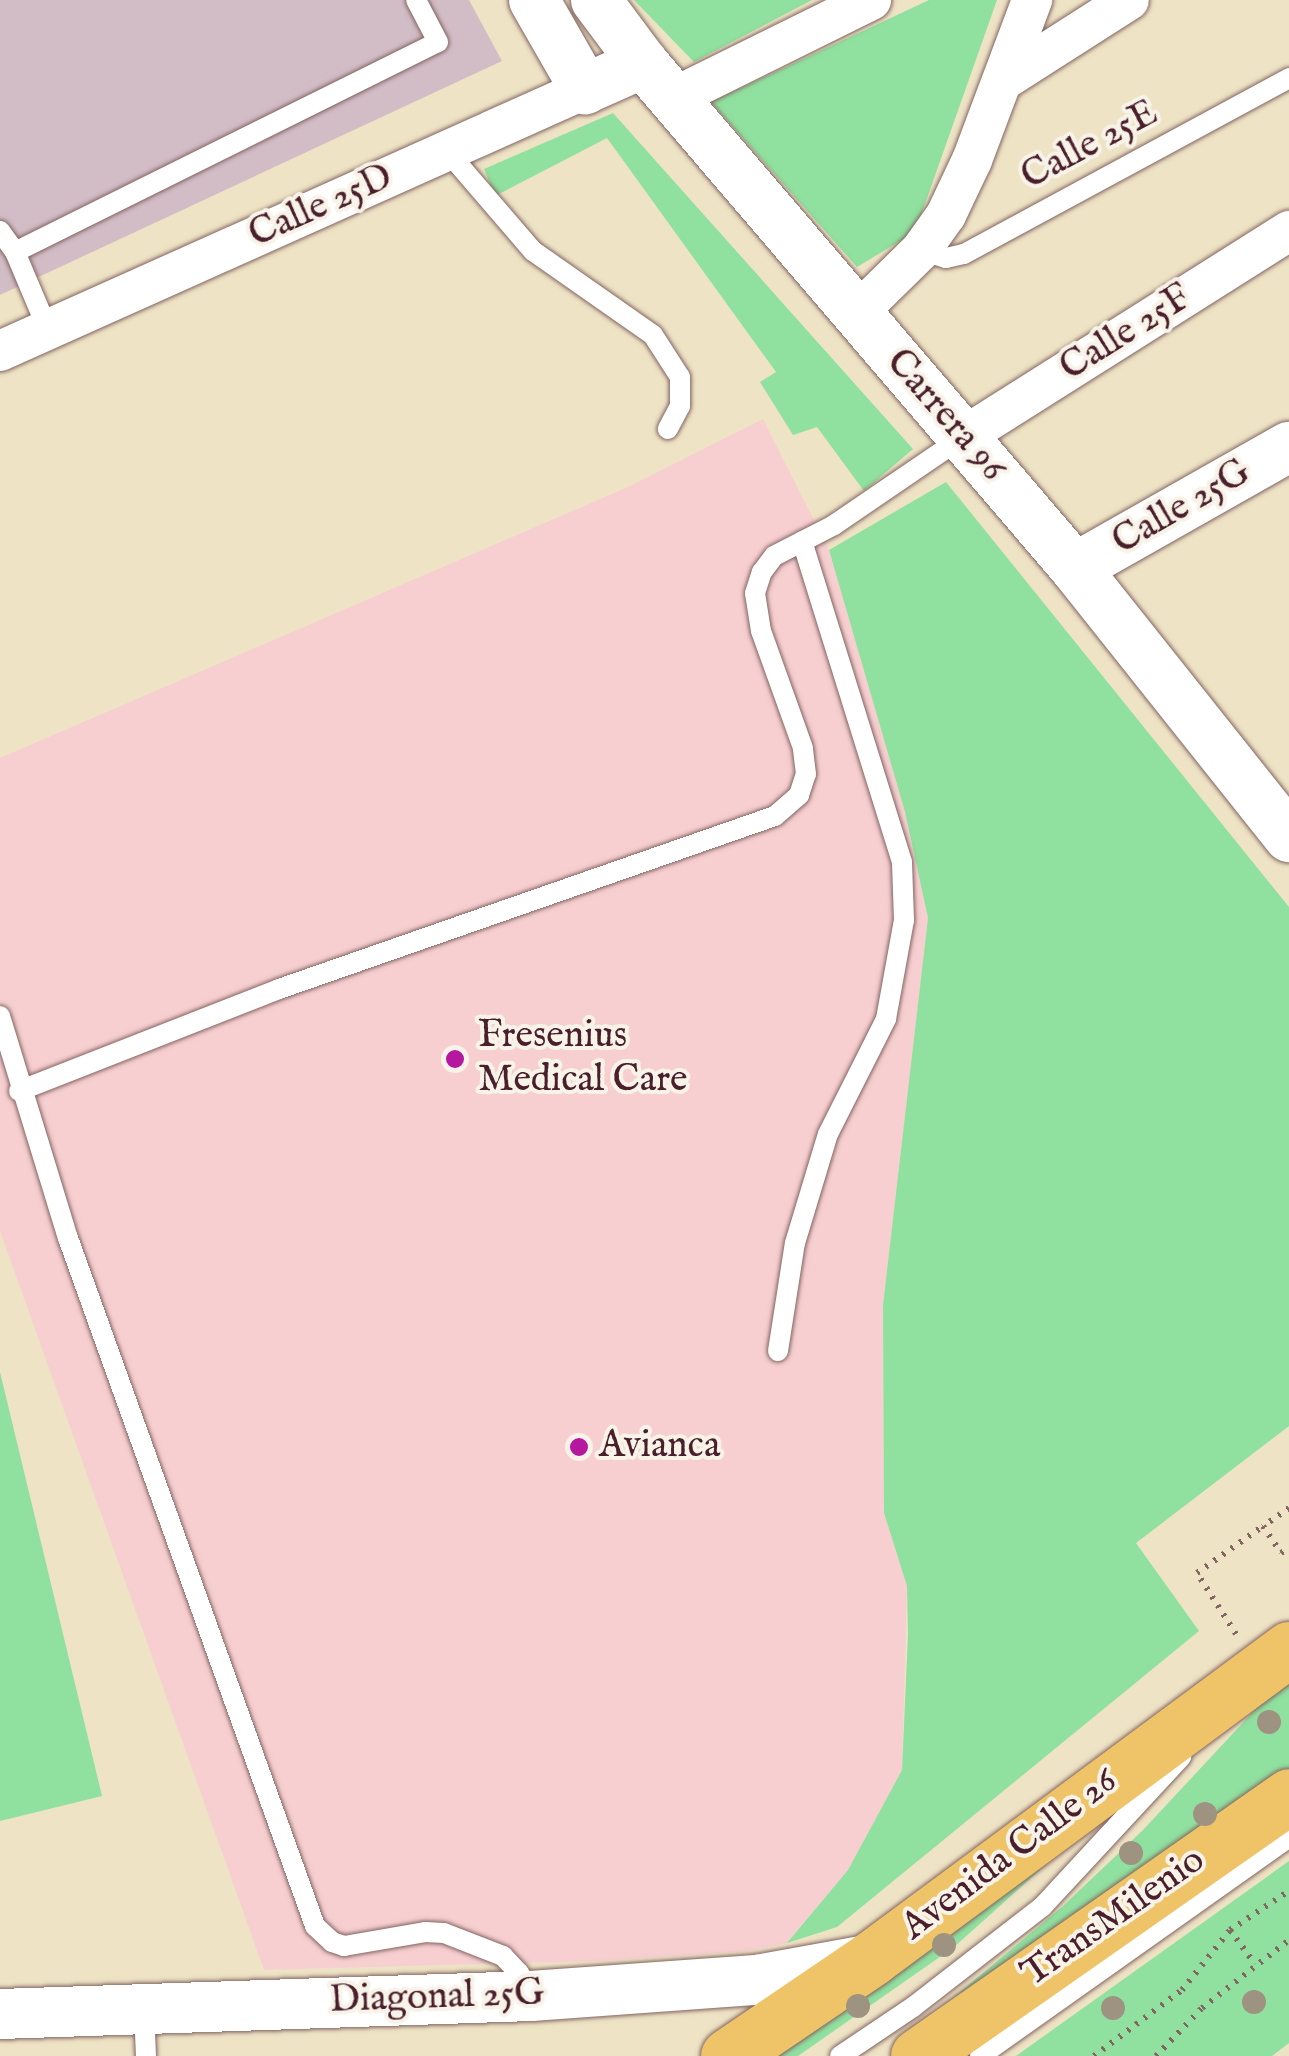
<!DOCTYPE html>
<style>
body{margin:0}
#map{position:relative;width:1289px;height:2056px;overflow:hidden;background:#eee3c5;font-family:"IM FELL English",serif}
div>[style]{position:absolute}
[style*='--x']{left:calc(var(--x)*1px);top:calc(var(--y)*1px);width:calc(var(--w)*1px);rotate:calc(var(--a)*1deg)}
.built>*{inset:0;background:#f7cfd1}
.industrial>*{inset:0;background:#d2bdc6}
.green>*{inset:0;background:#90e09f}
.path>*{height:6px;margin-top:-3px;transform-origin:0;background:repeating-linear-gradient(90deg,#836461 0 2.5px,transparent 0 10.5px)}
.roads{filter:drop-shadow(0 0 2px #836461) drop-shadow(0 0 2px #836461)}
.service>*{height:20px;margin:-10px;padding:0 10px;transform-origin:10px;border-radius:10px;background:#fff}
.minor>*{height:40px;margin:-20px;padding:0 20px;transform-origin:20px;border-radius:20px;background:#fff}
.tertiary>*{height:50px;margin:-25px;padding:0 25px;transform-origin:25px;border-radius:25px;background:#fff}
.primary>*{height:55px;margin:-27.5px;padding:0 27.5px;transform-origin:27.5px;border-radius:27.5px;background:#efc469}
.trees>*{width:24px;height:24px;margin:-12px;border-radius:50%;background:#9e9280}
.dots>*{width:28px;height:28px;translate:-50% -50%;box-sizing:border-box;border:5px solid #f7f3e8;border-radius:50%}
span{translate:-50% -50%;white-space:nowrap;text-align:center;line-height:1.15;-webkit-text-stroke:8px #f7f3e8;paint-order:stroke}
.street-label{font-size:38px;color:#4a1f2b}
.poi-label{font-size:38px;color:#4a1f2b}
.left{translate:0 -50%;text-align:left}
</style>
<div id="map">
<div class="built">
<i style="clip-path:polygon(763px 419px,829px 550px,905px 812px,928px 918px,883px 1305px,884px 1513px,907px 1586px,902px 1770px,848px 1870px,787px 1943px,748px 1951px,598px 1961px,264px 1970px,0 1231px,0 758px,628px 487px)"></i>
</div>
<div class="industrial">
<i style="clip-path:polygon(0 0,469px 0,502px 61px,0 295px)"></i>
</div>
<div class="green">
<i style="clip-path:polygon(634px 0,812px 0,694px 62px)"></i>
<i style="clip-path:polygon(929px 0,997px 0,915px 232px,857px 267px,711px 102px)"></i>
<i style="clip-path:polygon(613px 113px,913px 449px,864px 491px,817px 427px,793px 435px,760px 382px,776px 372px,607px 138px,495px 196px,484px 169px)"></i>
<i style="clip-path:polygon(946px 482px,1289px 907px,1289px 1426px,1136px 1543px,1199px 1631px,837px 1927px,787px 1943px,848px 1870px,902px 1770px,908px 1635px,907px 1586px,884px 1513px,883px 1305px,928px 918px,905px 812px,829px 550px)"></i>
<i style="clip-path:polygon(0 1372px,102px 1796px,0 1821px)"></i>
<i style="clip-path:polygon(1289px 1681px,1289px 1774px,917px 2028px,1062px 1907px,1143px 1830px,1266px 1698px)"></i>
<i style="clip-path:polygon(1289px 1861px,1289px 2043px,1272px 2056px,1016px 2056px)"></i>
<i style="clip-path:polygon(1049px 1862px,954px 1947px,798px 2056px,757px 2056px,856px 1995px)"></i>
</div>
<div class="path">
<i style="--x:1289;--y:1508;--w:32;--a:145"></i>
<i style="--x:1263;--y:1526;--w:32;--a:56"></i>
<i style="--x:1281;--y:1553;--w:9;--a:-32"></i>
<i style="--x:1236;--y:1634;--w:72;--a:-122.6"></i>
<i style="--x:1197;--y:1573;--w:81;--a:-35.5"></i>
<i style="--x:1230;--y:1930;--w:42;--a:53.7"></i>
<i style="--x:1094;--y:2056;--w:110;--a:-36.9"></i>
<i style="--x:1182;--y:1990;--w:77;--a:-51.3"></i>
<i style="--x:1230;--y:1930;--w:71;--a:-33.5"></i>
<i style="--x:1156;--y:2056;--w:66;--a:-46.2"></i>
<i style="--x:1202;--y:2008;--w:110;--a:-38"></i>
</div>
<div class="roads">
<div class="service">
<i style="--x:447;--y:151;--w:132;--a:49.3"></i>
<i style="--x:533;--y:251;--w:146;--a:35"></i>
<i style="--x:653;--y:335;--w:50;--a:57.3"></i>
<i style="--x:680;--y:377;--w:29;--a:90"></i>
<i style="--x:680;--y:406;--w:26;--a:118"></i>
<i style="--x:0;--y:231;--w:26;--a:54"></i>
<i style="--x:921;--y:250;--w:26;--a:18"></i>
<i style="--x:946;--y:258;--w:18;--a:-13"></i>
<i style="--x:964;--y:254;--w:370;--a:-28.4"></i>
<i style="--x:48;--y:330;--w:85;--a:-112.9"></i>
<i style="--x:15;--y:252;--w:472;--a:-26.4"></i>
<i style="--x:438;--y:42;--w:47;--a:-117.6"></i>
<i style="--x:0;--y:1016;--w:232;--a:73"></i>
<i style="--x:68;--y:1238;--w:731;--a:70.25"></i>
<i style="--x:315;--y:1926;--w:23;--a:43"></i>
<i style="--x:332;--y:1942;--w:13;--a:18"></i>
<i style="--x:344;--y:1946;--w:82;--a:-9.8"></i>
<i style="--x:425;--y:1932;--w:19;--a:3"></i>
<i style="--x:444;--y:1933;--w:63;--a:21.3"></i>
<i style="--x:503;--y:1956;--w:23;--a:47"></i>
<i style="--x:519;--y:1973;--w:24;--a:62"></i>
<i style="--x:19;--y:1091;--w:279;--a:-21.4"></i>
<i style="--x:279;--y:989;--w:525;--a:-19.23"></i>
<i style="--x:775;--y:816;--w:32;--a:-41"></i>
<i style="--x:799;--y:795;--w:22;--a:-72"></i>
<i style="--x:806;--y:774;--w:26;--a:-97"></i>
<i style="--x:803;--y:748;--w:124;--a:-109.7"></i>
<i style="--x:761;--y:631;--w:38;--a:-99"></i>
<i style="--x:755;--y:593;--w:22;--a:-72"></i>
<i style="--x:762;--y:572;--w:20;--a:-53"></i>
<i style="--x:774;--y:556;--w:68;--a:-27.3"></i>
<i style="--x:834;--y:525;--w:156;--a:-34.3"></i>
<i style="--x:778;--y:1351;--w:109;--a:-81.1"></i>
<i style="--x:795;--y:1243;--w:114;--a:-73.2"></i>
<i style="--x:828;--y:1134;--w:129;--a:-63.2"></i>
<i style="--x:886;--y:1019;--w:101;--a:-79.7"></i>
<i style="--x:904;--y:920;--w:58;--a:-92"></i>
<i style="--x:902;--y:862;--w:336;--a:-107.3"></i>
<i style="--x:144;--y:2010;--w:46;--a:87.5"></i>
<i style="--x:840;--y:2056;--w:88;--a:-33.9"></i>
<i style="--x:913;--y:2007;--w:163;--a:-37.8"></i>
<i style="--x:1042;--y:1907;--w:205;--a:-47.2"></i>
<i style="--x:980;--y:2056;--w:379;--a:-35.3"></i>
</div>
<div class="minor">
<i style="--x:1004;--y:80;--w:148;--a:-32.6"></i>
<i style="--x:673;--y:98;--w:221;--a:-26.3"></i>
<i style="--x:857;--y:313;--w:90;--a:-44.5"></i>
<i style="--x:921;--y:250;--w:43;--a:-54.5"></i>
<i style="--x:946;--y:215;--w:61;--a:-64.7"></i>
<i style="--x:972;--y:160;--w:171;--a:-69.4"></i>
<i style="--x:0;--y:351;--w:641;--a:-24.13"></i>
<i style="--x:963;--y:437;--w:386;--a:-32.3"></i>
</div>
<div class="tertiary">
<i style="--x:534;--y:0;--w:103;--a:60.2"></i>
<i style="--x:585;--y:89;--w:64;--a:-24.1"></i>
<i style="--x:596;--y:0;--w:79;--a:53.3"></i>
<i style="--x:643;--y:63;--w:665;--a:49.45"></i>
<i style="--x:1075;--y:568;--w:344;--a:51.5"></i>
<i style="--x:1075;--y:568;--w:246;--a:-29.5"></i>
<i style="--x:0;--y:2014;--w:531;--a:-1.94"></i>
<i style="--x:531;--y:1996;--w:226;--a:-4.1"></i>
<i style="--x:756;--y:1980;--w:108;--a:-10.2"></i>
</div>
<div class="primary">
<i style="--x:728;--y:2056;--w:174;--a:-34.2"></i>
<i style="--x:872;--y:1958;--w:519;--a:-36.54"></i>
<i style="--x:918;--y:2056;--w:453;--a:-35"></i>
</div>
</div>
<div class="trees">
<i style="left:1269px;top:1722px"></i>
<i style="left:1205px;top:1814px"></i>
<i style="left:1131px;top:1853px"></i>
<i style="left:944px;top:1945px"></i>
<i style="left:1254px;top:2002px"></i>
<i style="left:858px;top:2006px"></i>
<i style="left:1113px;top:2008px"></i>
</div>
<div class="dots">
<i style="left:455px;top:1059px;background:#b5179e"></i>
<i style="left:579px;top:1447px;background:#b5179e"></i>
</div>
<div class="street-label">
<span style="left:1090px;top:146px;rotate:-28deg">Calle 25E</span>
<span style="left:321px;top:207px;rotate:-24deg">Calle 25D</span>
<span style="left:1126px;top:334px;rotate:-32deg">Calle 25F</span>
<span style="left:945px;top:416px;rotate:49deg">Carrera 96</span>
<span style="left:1182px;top:508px;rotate:-30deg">Calle 25G</span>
<span style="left:1010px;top:1855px;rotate:-37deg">Avenida Calle 26</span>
<span style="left:1114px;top:1918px;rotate:-35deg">TransMilenio</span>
<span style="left:437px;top:1998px;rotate:-2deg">Diagonal 25G</span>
</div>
<div class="poi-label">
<span class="left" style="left:478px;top:1059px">Fresenius<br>Medical Care</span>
<span class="left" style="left:599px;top:1447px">Avianca</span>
</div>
</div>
